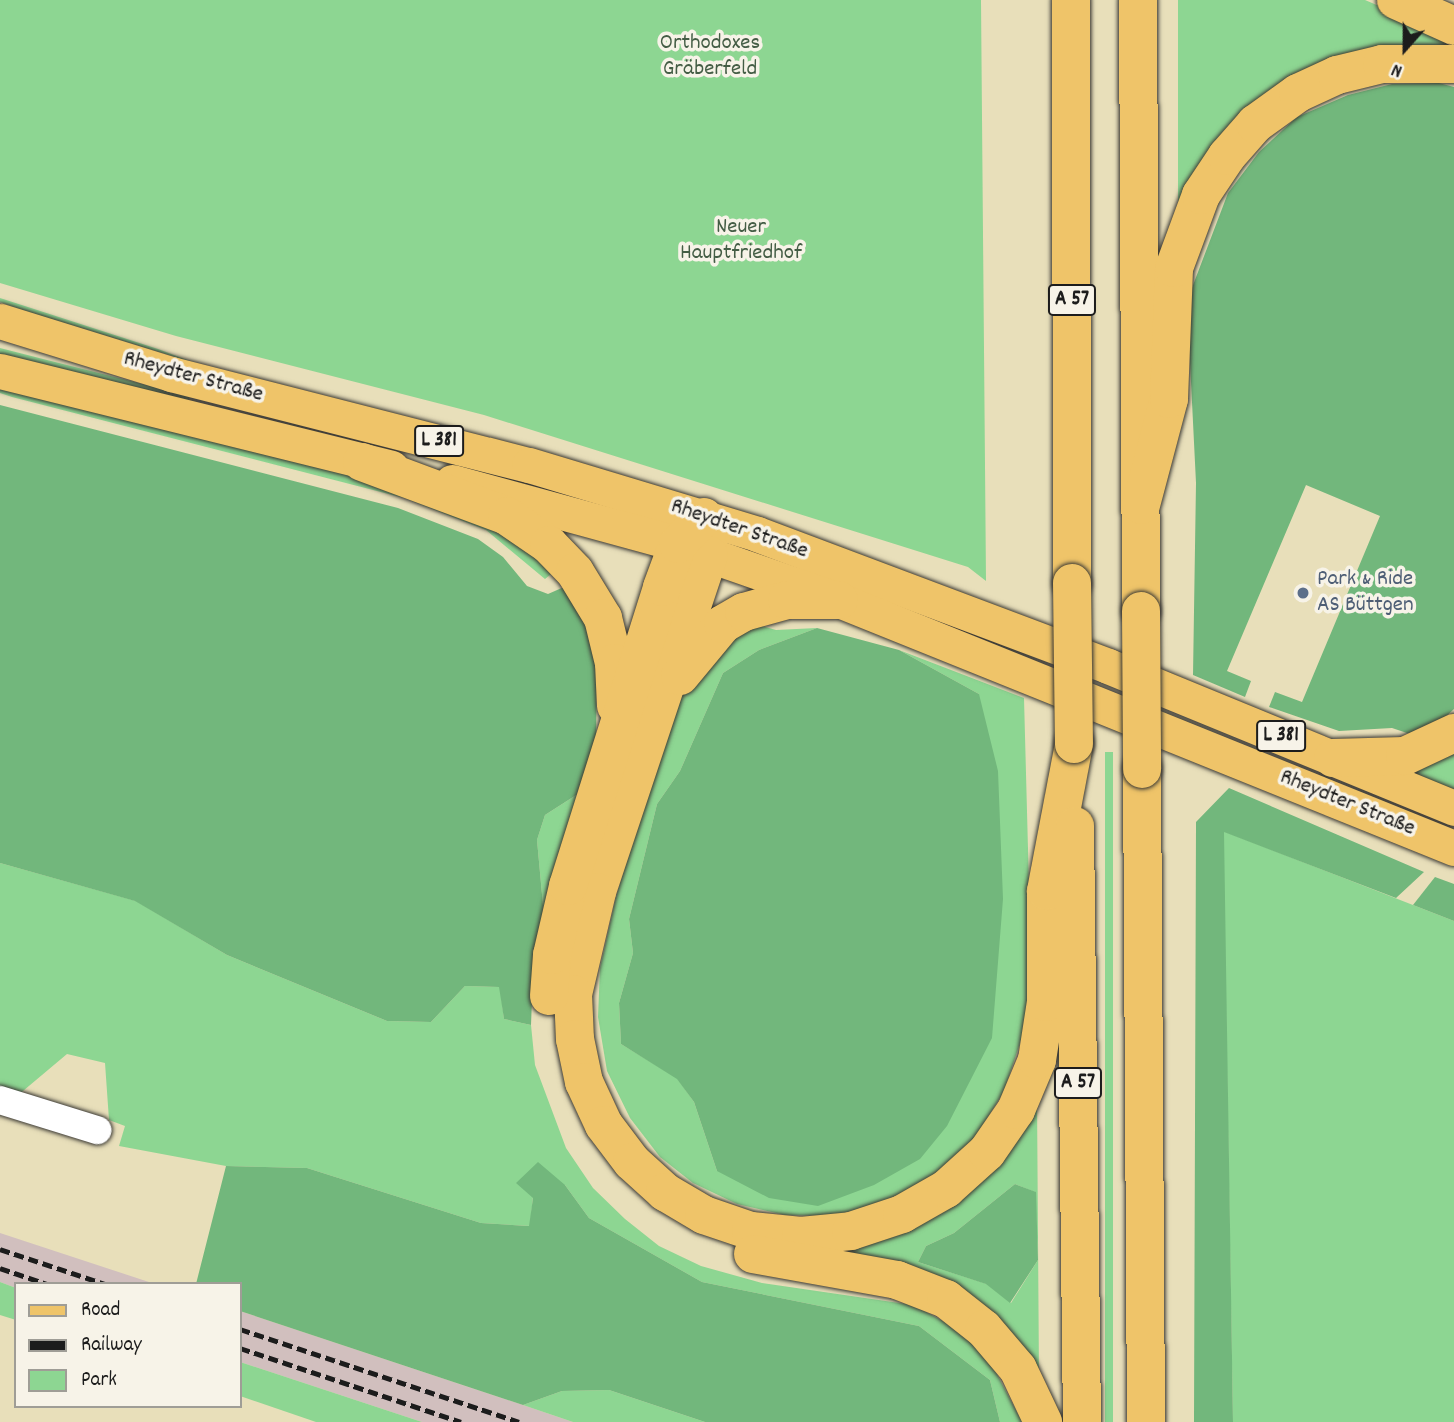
<!DOCTYPE html>
<meta charset="utf-8">
<style>
body{margin:0}
#map{position:relative;width:1454px;height:1422px;overflow:hidden;background:#e8dfba;font-family:Dekko,sans-serif}
div>[style]{position:absolute}
[style*='--x']{left:calc(var(--x)*1px);top:calc(var(--y)*1px);width:calc(var(--w)*1px);rotate:calc(var(--a)*1deg)}
.industrial>*{inset:0;background:#d1bfbe}
.green>*{inset:0;background:#8dd692;transform-origin:0 0}
.forest>*{inset:0;background:#72b77c}
.roads{filter:drop-shadow(0 0 2px #3b3934) drop-shadow(0 0 2px #3b3934)}
.minor>*{height:28px;margin:-14px;padding:0 14px;transform-origin:14px;border-radius:14px;background:#fff}
.major>*{height:35px;margin:-17.5px;padding:0 17.5px;transform-origin:17.5px;border-radius:17.5px;background:#efc469}
.highway>*{height:38px;margin:-19px;padding:0 19px;transform-origin:19px;border-radius:19px;background:#efc469}
.rail>*{height:5px;margin-top:-2.5px;transform-origin:0;background:repeating-linear-gradient(90deg,#1c1c1c 0 10px,transparent 0 15px)}
.bridges{filter:drop-shadow(0 0 2px #3b3934) drop-shadow(0 0 2px #3b3934)}
.highway-bridge>*{height:38px;margin:-19px;padding:0 19px;transform-origin:19px;border-radius:19px;background:#efc469}
.dots>*{width:19px;height:19px;translate:-50% -50%;box-sizing:border-box;border:4px solid #f7f3e8;border-radius:50%}
span{translate:-50% -50%;white-space:nowrap;text-align:center;line-height:1.15;-webkit-text-stroke:7px #f7f3e8;paint-order:stroke}
.shield-label span{padding:2px 5px;background:#f7f3e8;border:2px solid;border-radius:5px;-webkit-text-stroke-width:0}
.shield-label{font-size:21px;color:#1c1c1c;font-weight:700}
.park-label{font-size:23px;color:#445d45}
.street-label{font-size:23px;color:#1c1c1c}
.service-label{font-size:23px;color:#4e5e75}
.left{translate:0 -50%;text-align:left}
.legend{position:absolute;left:14px;top:1282px;width:228px;height:126px;box-sizing:border-box;background:#f7f3e8;border:2px solid #9f9d96;margin:0;padding:9px 12px;list-style:none;font-size:21px;color:#1c1c1c}
.legend li{display:flex;align-items:center;gap:14px;height:35px}
.legend b{width:35px;border:2px solid #9f9d96}
.north{position:absolute;left:1370px;top:14px;width:70px;height:70px;-webkit-text-stroke:5px #f7f3e8;paint-order:stroke;rotate:201deg;font-size:19px;font-weight:700;line-height:28px;text-align:center;color:#1c1c1c}
.north::after{content:'';display:block;margin:auto;width:24px;height:32px;background:#1c1c1c;clip-path:polygon(50% 0,100% 100%,50% 72%,0 100%)}
</style>
<div id="map">
<div class="industrial">
<i style="clip-path:polygon(0 1233px,155px 1284px,16px 1284px,16px 1288px,0 1282px)"></i>
<i style="clip-path:polygon(240px 1311px,523px 1405px,573px 1422px,422px 1422px,240px 1362px)"></i>
</div>
<div class="green">
<i style="clip-path:polygon(0 0,981px 0,986px 581px,968px 567px,484px 415px,176px 336px,0 283px)"></i>
<i style="clip-path:polygon(1178px 0,1365px 0,1454px 38px,1454px 51px,1383px 49px,1178px 205px)"></i>
<i style="clip-path:polygon(0 298px,158px 349px,198px 364px,25px 311px,0 302px)"></i>
<i style="clip-path:polygon(0 348px,43px 359px,190px 396px,188px 403px,41px 366px,0 354px)"></i>
<i style="clip-path:polygon(0 388px,342px 473px,449px 505px,494px 523px,556px 570px,545px 579px,486px 530px,404px 498px,12px 397px,0 393px)"></i>
<i style="clip-path:polygon(755px 624px,776px 630px,817px 628px,759px 650px,723px 673px,680px 771px,657px 804px,629px 919px,633px 953px,619px 1003px,621px 1044px,677px 1078px,694px 1102px,717px 1171px,979px 694px,899px 650px,1024px 698px,1031px 962px,1024px 1031px,1004px 1091px,972px 1143px,926px 1182px,880px 1205px,830px 1216px,785px 1215px,737px 1204px,693px 1183px,660px 1157px,630px 1118px,607px 1071px,598px 1017px,600px 968px,616px 897px,666px 727px,688px 680px,704px 659px)"></i>
<i style="clip-path:polygon(1454px 747px,1454px 792px,1410px 775px)"></i>
<i style="left:1105px;top:752px;width:8px;height:670px"></i>
<i style="clip-path:polygon(584px 790px,544px 916px,537px 840px,545px 815px)"></i>
<i style="clip-path:polygon(1223px 831px,1454px 921px,1454px 1422px,1233px 1422px)"></i>
<i style="clip-path:polygon(0 863px,136px 901px,227px 955px,387px 1021px,431px 1022px,465px 986px,500px 987px,504px 1019px,531px 1025px,535px 1065px,566px 1148px,593px 1188px,625px 1219px,659px 1246px,701px 1266px,762px 1283px,913px 1305px,954px 1327px,989px 1359px,1022px 1422px,1000px 1422px,990px 1380px,919px 1326px,702px 1282px,589px 1218px,565px 1185px,533px 1197px,530px 1226px,481px 1223px,307px 1168px,226px 1166px,119px 1146px,125px 1126px,109px 1120px,105px 1063px,67px 1054px,17px 1096px,0 1091px)"></i>
<i style="clip-path:polygon(evenodd,1037px 1097px,1039px 1378px,1014px 1344px,823px 1250px,852px 1245px,1037px 1097px,1015px 1184px,1035px 1192px,1038px 1260px,1011px 1303px,987px 1284px,918px 1262px,926px 1246px,954px 1233px,1015px 1184px)"></i>
<i style="clip-path:polygon(0 1282px,16px 1288px,16px 1320px,0 1315px)"></i>
<i style="clip-path:polygon(240px 1362px,422px 1422px,316px 1422px,240px 1396px)"></i>
<i style="clip-path:polygon(609px 1390px,705px 1422px,573px 1422px,523px 1405px,562px 1391px)"></i>
</div>
<div class="forest">
<i style="clip-path:polygon(1439px 83px,1454px 87px,1454px 709px,1439px 723px,1413px 735px,1392px 728px,1339px 731px,1269px 707px,1275px 692px,1302px 702px,1380px 516px,1306px 485px,1227px 671px,1251px 681px,1245px 697px,1193px 675px,1196px 483px,1187px 301px,1228px 193px,1259px 152px,1297px 117px,1348px 95px,1392px 84px)"></i>
<i style="clip-path:polygon(0 405px,398px 508px,478px 539px,503px 557px,527px 586px,548px 594px,564px 587px,585px 622px,597px 658px,596px 747px,584px 790px,545px 815px,537px 840px,544px 916px,533px 974px,531px 1025px,504px 1019px,499px 987px,465px 986px,431px 1022px,387px 1021px,227px 955px,135px 901px,0 863px)"></i>
<i style="clip-path:polygon(817px 628px,899px 650px,979px 694px,998px 771px,1003px 899px,992px 1038px,947px 1126px,920px 1159px,874px 1185px,818px 1206px,769px 1198px,717px 1171px,694px 1102px,677px 1079px,621px 1044px,619px 1003px,633px 953px,629px 919px,657px 804px,680px 771px,723px 673px,759px 650px)"></i>
<i style="clip-path:polygon(1229px 788px,1424px 872px,1396px 898px,1224px 832px,1233px 1422px,1194px 1422px,1196px 822px)"></i>
<i style="clip-path:polygon(1435px 877px,1454px 884px,1454px 921px,1413px 905px)"></i>
<i style="clip-path:polygon(538px 1162px,565px 1185px,589px 1218px,702px 1282px,919px 1326px,990px 1380px,1000px 1422px,705px 1422px,609px 1390px,562px 1391px,523px 1405px,240px 1311px,240px 1284px,196px 1284px,226px 1166px,307px 1168px,481px 1223px,529px 1226px,533px 1198px,516px 1183px)"></i>
<i style="clip-path:polygon(1015px 1184px,1036px 1192px,1038px 1260px,1010px 1303px,986px 1284px,918px 1262px,926px 1246px,954px 1233px)"></i>
</div>
<div class="roads">
<div class="minor">
<i style="--x:0;--y:1100;--w:102;--a:17.2"></i>
</div>
<div class="major">
<i style="--x:0;--y:321;--w:179;--a:17.2"></i>
<i style="--x:171;--y:374;--w:369;--a:14.3"></i>
<i style="--x:529;--y:465;--w:238;--a:16.8"></i>
<i style="--x:757;--y:534;--w:375;--a:20.6"></i>
<i style="--x:1108;--y:666;--w:374;--a:22.3"></i>
<i style="--x:0;--y:371;--w:403;--a:13.9"></i>
<i style="--x:452;--y:482;--w:234;--a:15.3"></i>
<i style="--x:678;--y:544;--w:170;--a:19.2"></i>
<i style="--x:839;--y:600;--w:663;--a:21.96"></i>
</div>
<div class="highway">
<i style="--x:1071;--y:0;--w:583;--a:89.9"></i>
<i style="--x:1138;--y:0;--w:611;--a:89.72"></i>
<i style="--x:1396;--y:0;--w:64;--a:24.1"></i>
<i style="--x:362;--y:462;--w:155;--a:20.4"></i>
<i style="--x:507;--y:516;--w:51;--a:34.6"></i>
<i style="--x:549;--y:545;--w:37;--a:46"></i>
<i style="--x:575;--y:572;--w:54;--a:58.7"></i>
<i style="--x:603;--y:618;--w:46;--a:76.3"></i>
<i style="--x:614;--y:663;--w:43;--a:87.3"></i>
<i style="--x:1141;--y:505;--w:110;--a:-75.2"></i>
<i style="--x:1169;--y:399;--w:131;--a:-87.8"></i>
<i style="--x:1174;--y:268;--w:78;--a:-69.7"></i>
<i style="--x:1201;--y:195;--w:47;--a:-56.3"></i>
<i style="--x:1227;--y:156;--w:43;--a:-48.8"></i>
<i style="--x:1255;--y:124;--w:53;--a:-35.8"></i>
<i style="--x:1298;--y:93;--w:43;--a:-24.8"></i>
<i style="--x:1337;--y:75;--w:46;--a:-13.7"></i>
<i style="--x:1382;--y:64;--w:72;--a:0"></i>
<i style="--x:704;--y:517;--w:38;--a:83"></i>
<i style="--x:709;--y:555;--w:355;--a:108.4"></i>
<i style="--x:597;--y:892;--w:105;--a:103.2"></i>
<i style="--x:573;--y:994;--w:45;--a:87.5"></i>
<i style="--x:575;--y:1039;--w:44;--a:78.2"></i>
<i style="--x:584;--y:1082;--w:47;--a:65.1"></i>
<i style="--x:604;--y:1125;--w:46;--a:52.9"></i>
<i style="--x:632;--y:1162;--w:45;--a:42.3"></i>
<i style="--x:665;--y:1192;--w:45;--a:30.5"></i>
<i style="--x:704;--y:1215;--w:50;--a:18.8"></i>
<i style="--x:751;--y:1231;--w:50;--a:5.7"></i>
<i style="--x:801;--y:1236;--w:50;--a:-5.7"></i>
<i style="--x:851;--y:1231;--w:54;--a:-18.4"></i>
<i style="--x:902;--y:1214;--w:51;--a:-29.6"></i>
<i style="--x:946;--y:1189;--w:55;--a:-42.1"></i>
<i style="--x:987;--y:1152;--w:51;--a:-55.4"></i>
<i style="--x:1016;--y:1110;--w:54;--a:-67.2"></i>
<i style="--x:1037;--y:1060;--w:59;--a:-81.2"></i>
<i style="--x:1046;--y:1002;--w:111;--a:-90"></i>
<i style="--x:1046;--y:891;--w:150;--a:-79.2"></i>
<i style="--x:680;--y:676;--w:67;--a:-50.4"></i>
<i style="--x:723;--y:624;--w:24;--a:-30"></i>
<i style="--x:744;--y:612;--w:45;--a:-15.6"></i>
<i style="--x:787;--y:600;--w:52;--a:0"></i>
<i style="--x:1333;--y:758;--w:72;--a:-1.6"></i>
<i style="--x:1405;--y:756;--w:54;--a:-25.1"></i>
<i style="--x:1142;--y:769;--w:653;--a:89.65"></i>
<i style="--x:1075;--y:826;--w:596;--a:89.33"></i>
<i style="--x:549;--y:996;--w:41;--a:-85.8"></i>
<i style="--x:552;--y:955;--w:71;--a:-76.9"></i>
<i style="--x:568;--y:886;--w:313;--a:-72.5"></i>
<i style="--x:662;--y:587;--w:46;--a:-69.6"></i>
<i style="--x:678;--y:544;--w:37;--a:-46"></i>
<i style="--x:753;--y:1254;--w:146;--a:10.2"></i>
<i style="--x:897;--y:1280;--w:53;--a:21.2"></i>
<i style="--x:946;--y:1299;--w:48;--a:38.3"></i>
<i style="--x:984;--y:1329;--w:52;--a:49.6"></i>
<i style="--x:1018;--y:1369;--w:59;--a:64.7"></i>
</div>
</div>
<div class="rail">
<i style="--x:0;--y:1249;--w:111;--a:18.4"></i>
<i style="--x:0;--y:1268;--w:50;--a:18.8"></i>
<i style="--x:240;--y:1329;--w:294;--a:18.4"></i>
<i style="--x:240;--y:1348;--w:233;--a:18.5"></i>
</div>
<div class="bridges">
<div class="highway-bridge">
<i style="--x:1072;--y:583;--w:161;--a:89.3"></i>
<i style="--x:1141;--y:611;--w:158;--a:89.6"></i>
</div>
</div>
<div class="dots">
<i style="left:1303px;top:593px;background:#5c6f8a"></i>
</div>
<div class="shield-label">
<span style="left:1072px;top:300px">A 57</span>
<span style="left:439px;top:441px">L 381</span>
<span style="left:1281px;top:736px">L 381</span>
<span style="left:1078px;top:1083px">A 57</span>
</div>
<div class="park-label">
<span style="left:710px;top:57px">Orthodoxes<br>Gräberfeld</span>
<span style="left:741px;top:241px">Neuer<br>Hauptfriedhof</span>
</div>
<div class="street-label">
<span style="left:193px;top:378px;rotate:15deg">Rheydter Straße</span>
<span style="left:739px;top:530px;rotate:19deg">Rheydter Straße</span>
<span style="left:1347px;top:804px;rotate:22deg">Rheydter Straße</span>
</div>
<div class="service-label">
<span class="left" style="left:1317px;top:593px">Park &amp; Ride<br>AS Büttgen</span>
</div>
<ul class="legend">
<li><b style="height:9px;background:#efc469"></b>Road</li>
<li><b style="height:9px;background:#1c1c1c"></b>Railway</li>
<li><b style="height:19px;background:#8dd692"></b>Park</li>
</ul>
<div class="north">N</div>
</div>
